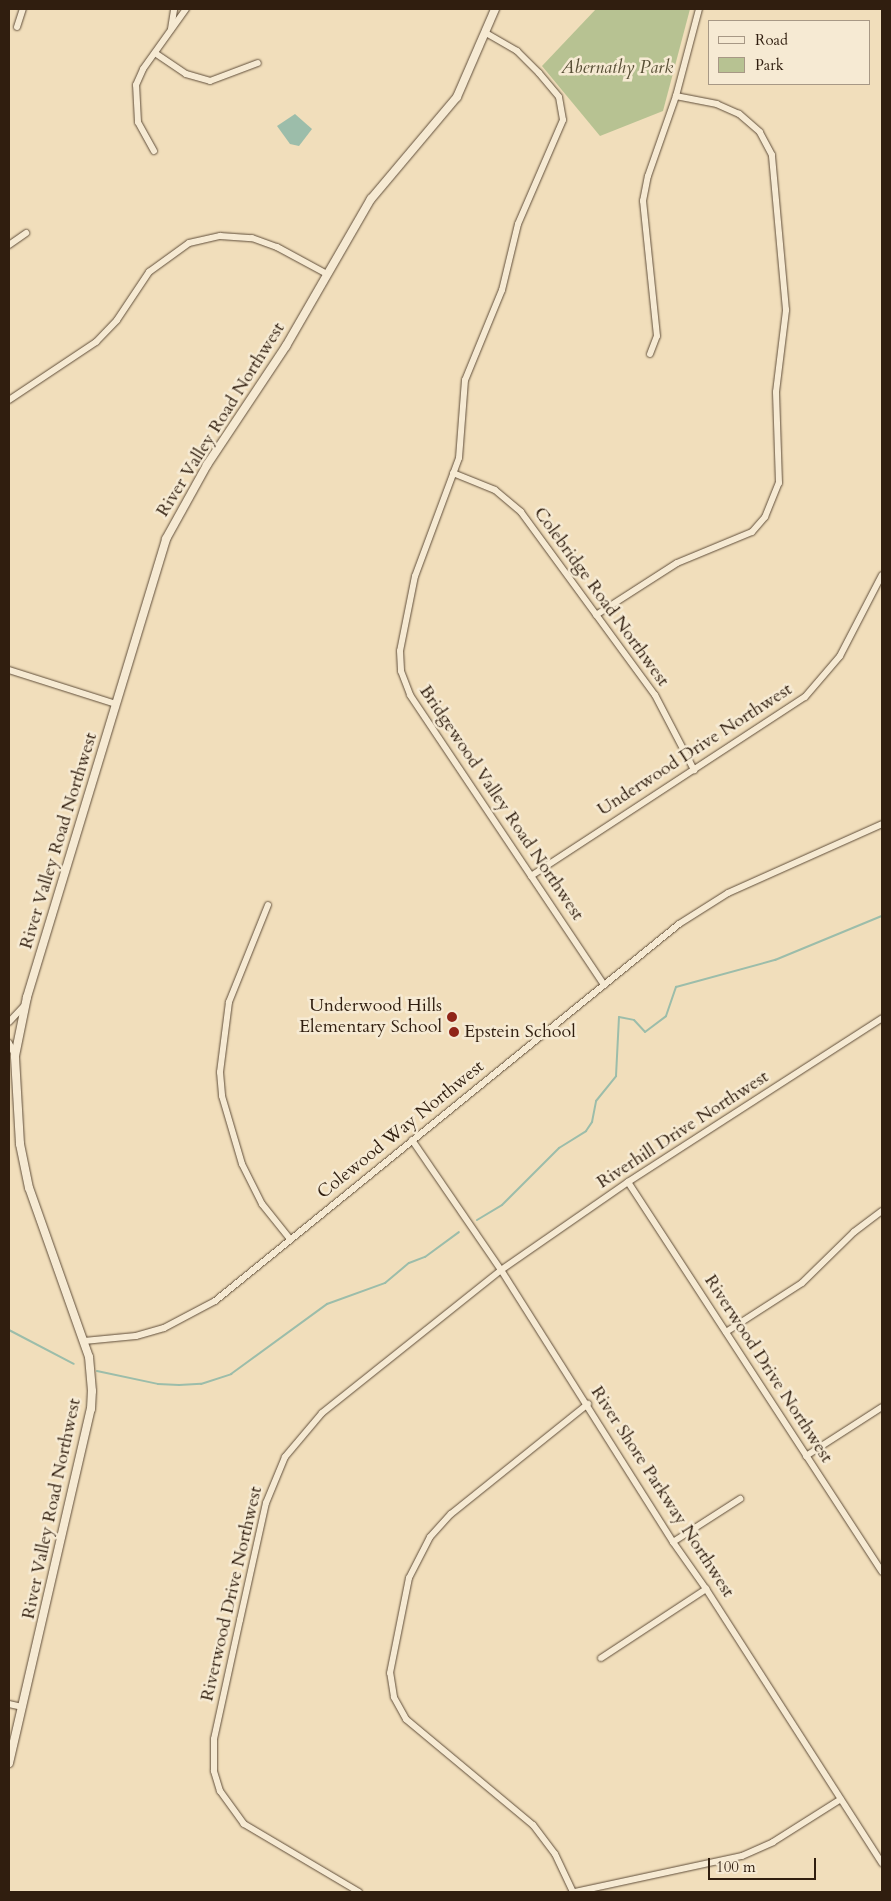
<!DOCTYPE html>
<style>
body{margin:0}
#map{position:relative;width:891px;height:1901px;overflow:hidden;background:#f1debb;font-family:Cardo,serif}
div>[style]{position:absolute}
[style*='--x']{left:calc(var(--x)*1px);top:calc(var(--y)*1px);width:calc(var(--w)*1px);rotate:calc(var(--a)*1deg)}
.green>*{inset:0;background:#b7c292}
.water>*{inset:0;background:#9cbdaa}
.stream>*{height:2px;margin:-1px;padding:0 1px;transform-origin:1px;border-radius:1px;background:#9cbdaa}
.roads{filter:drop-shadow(0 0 1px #604e3a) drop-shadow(0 0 1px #604e3a)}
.minor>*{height:6px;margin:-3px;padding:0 3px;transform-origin:3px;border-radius:3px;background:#f6ead3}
.tertiary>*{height:8px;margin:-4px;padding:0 4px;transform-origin:4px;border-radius:4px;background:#f6ead3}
.dots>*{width:14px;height:14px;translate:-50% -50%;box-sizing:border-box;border:2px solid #f6ead3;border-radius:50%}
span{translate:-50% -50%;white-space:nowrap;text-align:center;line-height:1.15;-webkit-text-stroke:5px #f6ead3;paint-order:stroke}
.park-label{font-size:18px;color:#584f36;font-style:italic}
.street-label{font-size:18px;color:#301e0f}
.poi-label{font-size:18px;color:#301e0f}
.right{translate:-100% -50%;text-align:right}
.left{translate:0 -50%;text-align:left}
.frame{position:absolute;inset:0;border:10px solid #301e0f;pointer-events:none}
.legend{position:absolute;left:708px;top:20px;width:162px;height:65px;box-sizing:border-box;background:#f6ead3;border:1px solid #a79885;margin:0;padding:6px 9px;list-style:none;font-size:15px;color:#301e0f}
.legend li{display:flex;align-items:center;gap:10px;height:25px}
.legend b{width:25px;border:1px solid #a79885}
.scale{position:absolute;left:708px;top:1858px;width:108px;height:22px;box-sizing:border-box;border:2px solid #301e0f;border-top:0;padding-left:6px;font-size:15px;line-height:18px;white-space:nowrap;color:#301e0f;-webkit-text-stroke:4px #f6ead3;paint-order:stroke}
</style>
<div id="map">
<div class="green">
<i style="clip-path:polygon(596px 9px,690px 9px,663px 111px,600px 136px,542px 66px)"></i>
</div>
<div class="water">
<i style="clip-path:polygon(295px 114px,312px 129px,299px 146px,290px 144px,277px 126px)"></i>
</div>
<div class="stream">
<i style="--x:477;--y:1220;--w:29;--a:-31"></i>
<i style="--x:502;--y:1205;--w:81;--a:-45"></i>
<i style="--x:559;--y:1148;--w:32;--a:-32"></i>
<i style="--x:586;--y:1131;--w:11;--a:-56"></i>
<i style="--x:592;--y:1122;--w:21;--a:-79"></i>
<i style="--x:596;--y:1101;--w:32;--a:-51"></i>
<i style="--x:616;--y:1076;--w:59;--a:-87.1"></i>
<i style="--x:619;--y:1017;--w:15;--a:11"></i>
<i style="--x:634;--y:1020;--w:16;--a:47"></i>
<i style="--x:645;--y:1032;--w:26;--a:-37"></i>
<i style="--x:666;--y:1016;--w:31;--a:-71"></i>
<i style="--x:676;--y:987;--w:103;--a:-15.3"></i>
<i style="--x:775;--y:960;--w:116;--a:-22.4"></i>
<i style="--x:9;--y:1330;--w:73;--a:27.6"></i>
<i style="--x:97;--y:1371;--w:62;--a:12"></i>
<i style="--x:158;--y:1384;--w:21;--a:3"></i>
<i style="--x:179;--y:1385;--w:22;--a:-3"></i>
<i style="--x:201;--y:1384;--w:32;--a:-18"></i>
<i style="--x:231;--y:1374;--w:119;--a:-36.1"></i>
<i style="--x:327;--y:1304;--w:62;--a:-19.9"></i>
<i style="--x:385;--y:1283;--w:31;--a:-40"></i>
<i style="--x:409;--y:1263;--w:17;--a:-21"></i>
<i style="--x:425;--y:1257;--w:42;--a:-36.3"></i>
</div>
<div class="roads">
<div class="minor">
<i style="--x:17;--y:27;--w:19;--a:-72"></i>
<i style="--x:171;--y:29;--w:20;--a:-81"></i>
<i style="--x:486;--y:33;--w:36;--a:30"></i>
<i style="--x:517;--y:51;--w:31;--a:45"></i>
<i style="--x:539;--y:73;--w:31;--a:50"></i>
<i style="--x:559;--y:97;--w:23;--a:80"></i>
<i style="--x:563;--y:120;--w:113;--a:113.4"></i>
<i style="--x:518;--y:224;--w:68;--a:103.6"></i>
<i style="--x:502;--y:290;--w:97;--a:112.3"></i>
<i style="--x:465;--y:380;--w:78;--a:94.4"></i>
<i style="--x:459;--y:458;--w:126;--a:110.4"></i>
<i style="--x:415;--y:576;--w:76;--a:101.3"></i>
<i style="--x:400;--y:651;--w:20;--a:87"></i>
<i style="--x:401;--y:671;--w:26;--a:69"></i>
<i style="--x:410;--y:695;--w:349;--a:56.2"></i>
<i style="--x:155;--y:53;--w:37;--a:34"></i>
<i style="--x:186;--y:74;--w:25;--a:16"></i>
<i style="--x:210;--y:81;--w:51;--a:-20.6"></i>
<i style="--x:154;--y:151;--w:33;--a:-119"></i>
<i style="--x:138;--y:122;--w:37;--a:-93"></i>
<i style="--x:136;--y:85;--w:17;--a:-66"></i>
<i style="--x:143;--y:69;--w:74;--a:-54.4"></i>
<i style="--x:9;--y:245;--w:21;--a:-35"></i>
<i style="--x:650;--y:354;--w:19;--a:-69"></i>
<i style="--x:657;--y:336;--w:136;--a:-95.9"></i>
<i style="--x:643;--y:201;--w:25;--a:-79"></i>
<i style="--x:648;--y:176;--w:85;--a:-70.7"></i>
<i style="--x:676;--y:96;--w:90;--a:-75.2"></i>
<i style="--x:9;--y:400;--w:105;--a:-33.7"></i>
<i style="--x:96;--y:342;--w:30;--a:-46"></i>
<i style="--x:117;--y:320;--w:58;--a:-56.3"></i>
<i style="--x:149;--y:272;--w:49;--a:-35.9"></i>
<i style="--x:189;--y:243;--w:32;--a:-13"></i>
<i style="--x:220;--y:236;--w:32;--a:4"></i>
<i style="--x:252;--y:238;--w:27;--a:20"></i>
<i style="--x:277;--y:247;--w:57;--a:28.4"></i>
<i style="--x:453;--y:473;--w:45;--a:22"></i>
<i style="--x:495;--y:490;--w:34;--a:40"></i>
<i style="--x:521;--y:512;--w:227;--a:53.8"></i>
<i style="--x:655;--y:695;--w:85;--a:62.5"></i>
<i style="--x:596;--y:615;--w:96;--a:-32.7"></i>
<i style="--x:677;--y:563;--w:81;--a:-22.5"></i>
<i style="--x:752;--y:532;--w:20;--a:-49"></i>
<i style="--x:765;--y:517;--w:37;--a:-68"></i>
<i style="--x:779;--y:483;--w:91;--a:-91.9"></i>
<i style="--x:776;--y:392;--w:83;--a:-83"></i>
<i style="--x:786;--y:310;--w:156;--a:-95.2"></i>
<i style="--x:772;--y:155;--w:26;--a:-118"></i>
<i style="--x:760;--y:132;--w:28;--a:-139"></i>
<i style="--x:739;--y:114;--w:24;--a:-156"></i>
<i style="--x:717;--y:104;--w:42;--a:-169"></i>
<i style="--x:9;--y:670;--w:112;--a:17.6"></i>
<i style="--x:531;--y:876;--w:327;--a:-33.2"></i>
<i style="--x:805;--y:697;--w:54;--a:-49.5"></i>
<i style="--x:840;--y:656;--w:91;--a:-62.6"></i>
<i style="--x:268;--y:905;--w:105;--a:111.9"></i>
<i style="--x:229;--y:1002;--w:71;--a:97.3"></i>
<i style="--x:220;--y:1072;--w:24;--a:85"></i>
<i style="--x:222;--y:1096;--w:71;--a:73.6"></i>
<i style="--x:242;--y:1164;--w:45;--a:63.4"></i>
<i style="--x:262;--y:1204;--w:45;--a:51.3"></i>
<i style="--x:9;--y:1022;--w:23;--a:-47"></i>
<i style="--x:9;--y:1043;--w:13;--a:63"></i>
<i style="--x:412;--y:1140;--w:158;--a:55.6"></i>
<i style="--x:501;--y:1270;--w:322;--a:57.7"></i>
<i style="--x:673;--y:1542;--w:57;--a:54.9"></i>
<i style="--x:706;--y:1589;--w:326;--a:57.3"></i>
<i style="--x:628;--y:1182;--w:465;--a:56.9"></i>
<i style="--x:726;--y:1332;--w:90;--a:-32.8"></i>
<i style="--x:802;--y:1283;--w:73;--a:-44.4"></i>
<i style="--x:854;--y:1232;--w:35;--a:-37"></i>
<i style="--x:84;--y:1341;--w:52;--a:-5.5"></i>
<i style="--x:136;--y:1336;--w:29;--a:-16"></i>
<i style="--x:164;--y:1328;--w:58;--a:-27.9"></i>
<i style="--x:215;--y:1301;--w:598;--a:-39.09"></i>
<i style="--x:679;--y:924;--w:58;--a:-32.3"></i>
<i style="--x:728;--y:893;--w:169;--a:-24.1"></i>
<i style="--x:806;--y:1456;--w:90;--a:-32.8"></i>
<i style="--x:673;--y:1542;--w:80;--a:-32.7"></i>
<i style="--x:601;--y:1658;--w:126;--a:-33.3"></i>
<i style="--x:9;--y:1704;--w:13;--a:13"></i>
<i style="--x:359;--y:1892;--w:134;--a:-149.4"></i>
<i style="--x:244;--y:1824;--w:41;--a:-126"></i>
<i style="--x:220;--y:1791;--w:21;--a:-107"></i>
<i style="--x:214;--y:1771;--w:32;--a:-90"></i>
<i style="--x:214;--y:1739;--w:122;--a:-77.7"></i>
<i style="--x:240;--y:1620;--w:120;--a:-77.5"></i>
<i style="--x:266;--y:1503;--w:50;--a:-67.6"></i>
<i style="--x:285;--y:1457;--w:57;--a:-49.9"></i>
<i style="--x:322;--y:1413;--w:229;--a:-38.6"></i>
<i style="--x:501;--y:1270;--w:155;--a:-34.7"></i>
<i style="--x:628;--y:1182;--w:302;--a:-32.8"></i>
<i style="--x:573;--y:1892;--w:42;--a:-115.3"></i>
<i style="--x:555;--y:1854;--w:36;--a:-127"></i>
<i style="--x:533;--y:1825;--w:165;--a:-140.2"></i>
<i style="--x:406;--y:1719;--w:25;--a:-119"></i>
<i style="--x:394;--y:1697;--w:24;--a:-99"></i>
<i style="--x:390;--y:1673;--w:97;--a:-78.7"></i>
<i style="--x:409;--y:1578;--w:46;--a:-62.9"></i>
<i style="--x:430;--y:1537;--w:31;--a:-48"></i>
<i style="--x:451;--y:1514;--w:176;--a:-38.8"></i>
<i style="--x:575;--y:1892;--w:171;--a:-12.2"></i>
<i style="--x:742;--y:1856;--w:34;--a:-24"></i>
<i style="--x:773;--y:1842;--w:80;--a:-32.3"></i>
</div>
<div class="tertiary">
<i style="--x:9;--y:1763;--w:363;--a:-77"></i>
<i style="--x:91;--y:1409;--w:18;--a:-87"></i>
<i style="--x:92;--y:1391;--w:34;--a:-95"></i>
<i style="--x:89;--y:1357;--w:179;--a:-109.5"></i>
<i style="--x:29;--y:1188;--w:45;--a:-101.6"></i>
<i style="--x:20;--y:1144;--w:88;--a:-93.3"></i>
<i style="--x:15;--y:1056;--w:60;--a:-78.5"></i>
<i style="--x:27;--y:997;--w:479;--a:-73.1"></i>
<i style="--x:166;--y:539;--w:85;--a:-61"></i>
<i style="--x:207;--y:465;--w:143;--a:-56.4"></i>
<i style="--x:286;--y:346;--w:170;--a:-60"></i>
<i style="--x:371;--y:199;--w:133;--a:-49.9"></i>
<i style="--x:457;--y:97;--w:96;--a:-66.6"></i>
</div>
</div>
<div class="dots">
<i style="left:452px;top:1017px;background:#8f2418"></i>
<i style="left:454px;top:1032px;background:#8f2418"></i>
</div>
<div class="park-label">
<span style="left:617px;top:68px">Abernathy Park</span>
</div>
<div class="street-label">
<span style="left:221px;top:420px;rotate:-58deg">River Valley Road Northwest</span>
<span style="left:601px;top:597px;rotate:54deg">Colebridge Road Northwest</span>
<span style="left:695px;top:750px;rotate:-33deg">Underwood Drive Northwest</span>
<span style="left:501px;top:803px;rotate:56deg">Bridgewood Valley Road Northwest</span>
<span style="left:59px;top:841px;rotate:-73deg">River Valley Road Northwest</span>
<span style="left:401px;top:1130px;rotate:-39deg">Colewood Way Northwest</span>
<span style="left:683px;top:1130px;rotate:-33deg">Riverhill Drive Northwest</span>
<span style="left:768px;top:1369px;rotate:57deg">Riverwood Drive Northwest</span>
<span style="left:662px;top:1492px;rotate:57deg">River Shore Parkway Northwest</span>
<span style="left:52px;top:1509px;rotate:-78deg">River Valley Road Northwest</span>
<span style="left:232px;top:1594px;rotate:-77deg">Riverwood Drive Northwest</span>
</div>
<div class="poi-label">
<span class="right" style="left:442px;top:1017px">Underwood Hills<br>Elementary School</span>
<span class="left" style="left:464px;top:1032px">Epstein School</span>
</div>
<div class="frame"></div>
<ul class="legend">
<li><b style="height:6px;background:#f6ead3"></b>Road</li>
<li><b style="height:14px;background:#b7c292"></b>Park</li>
</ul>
<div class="scale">100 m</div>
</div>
